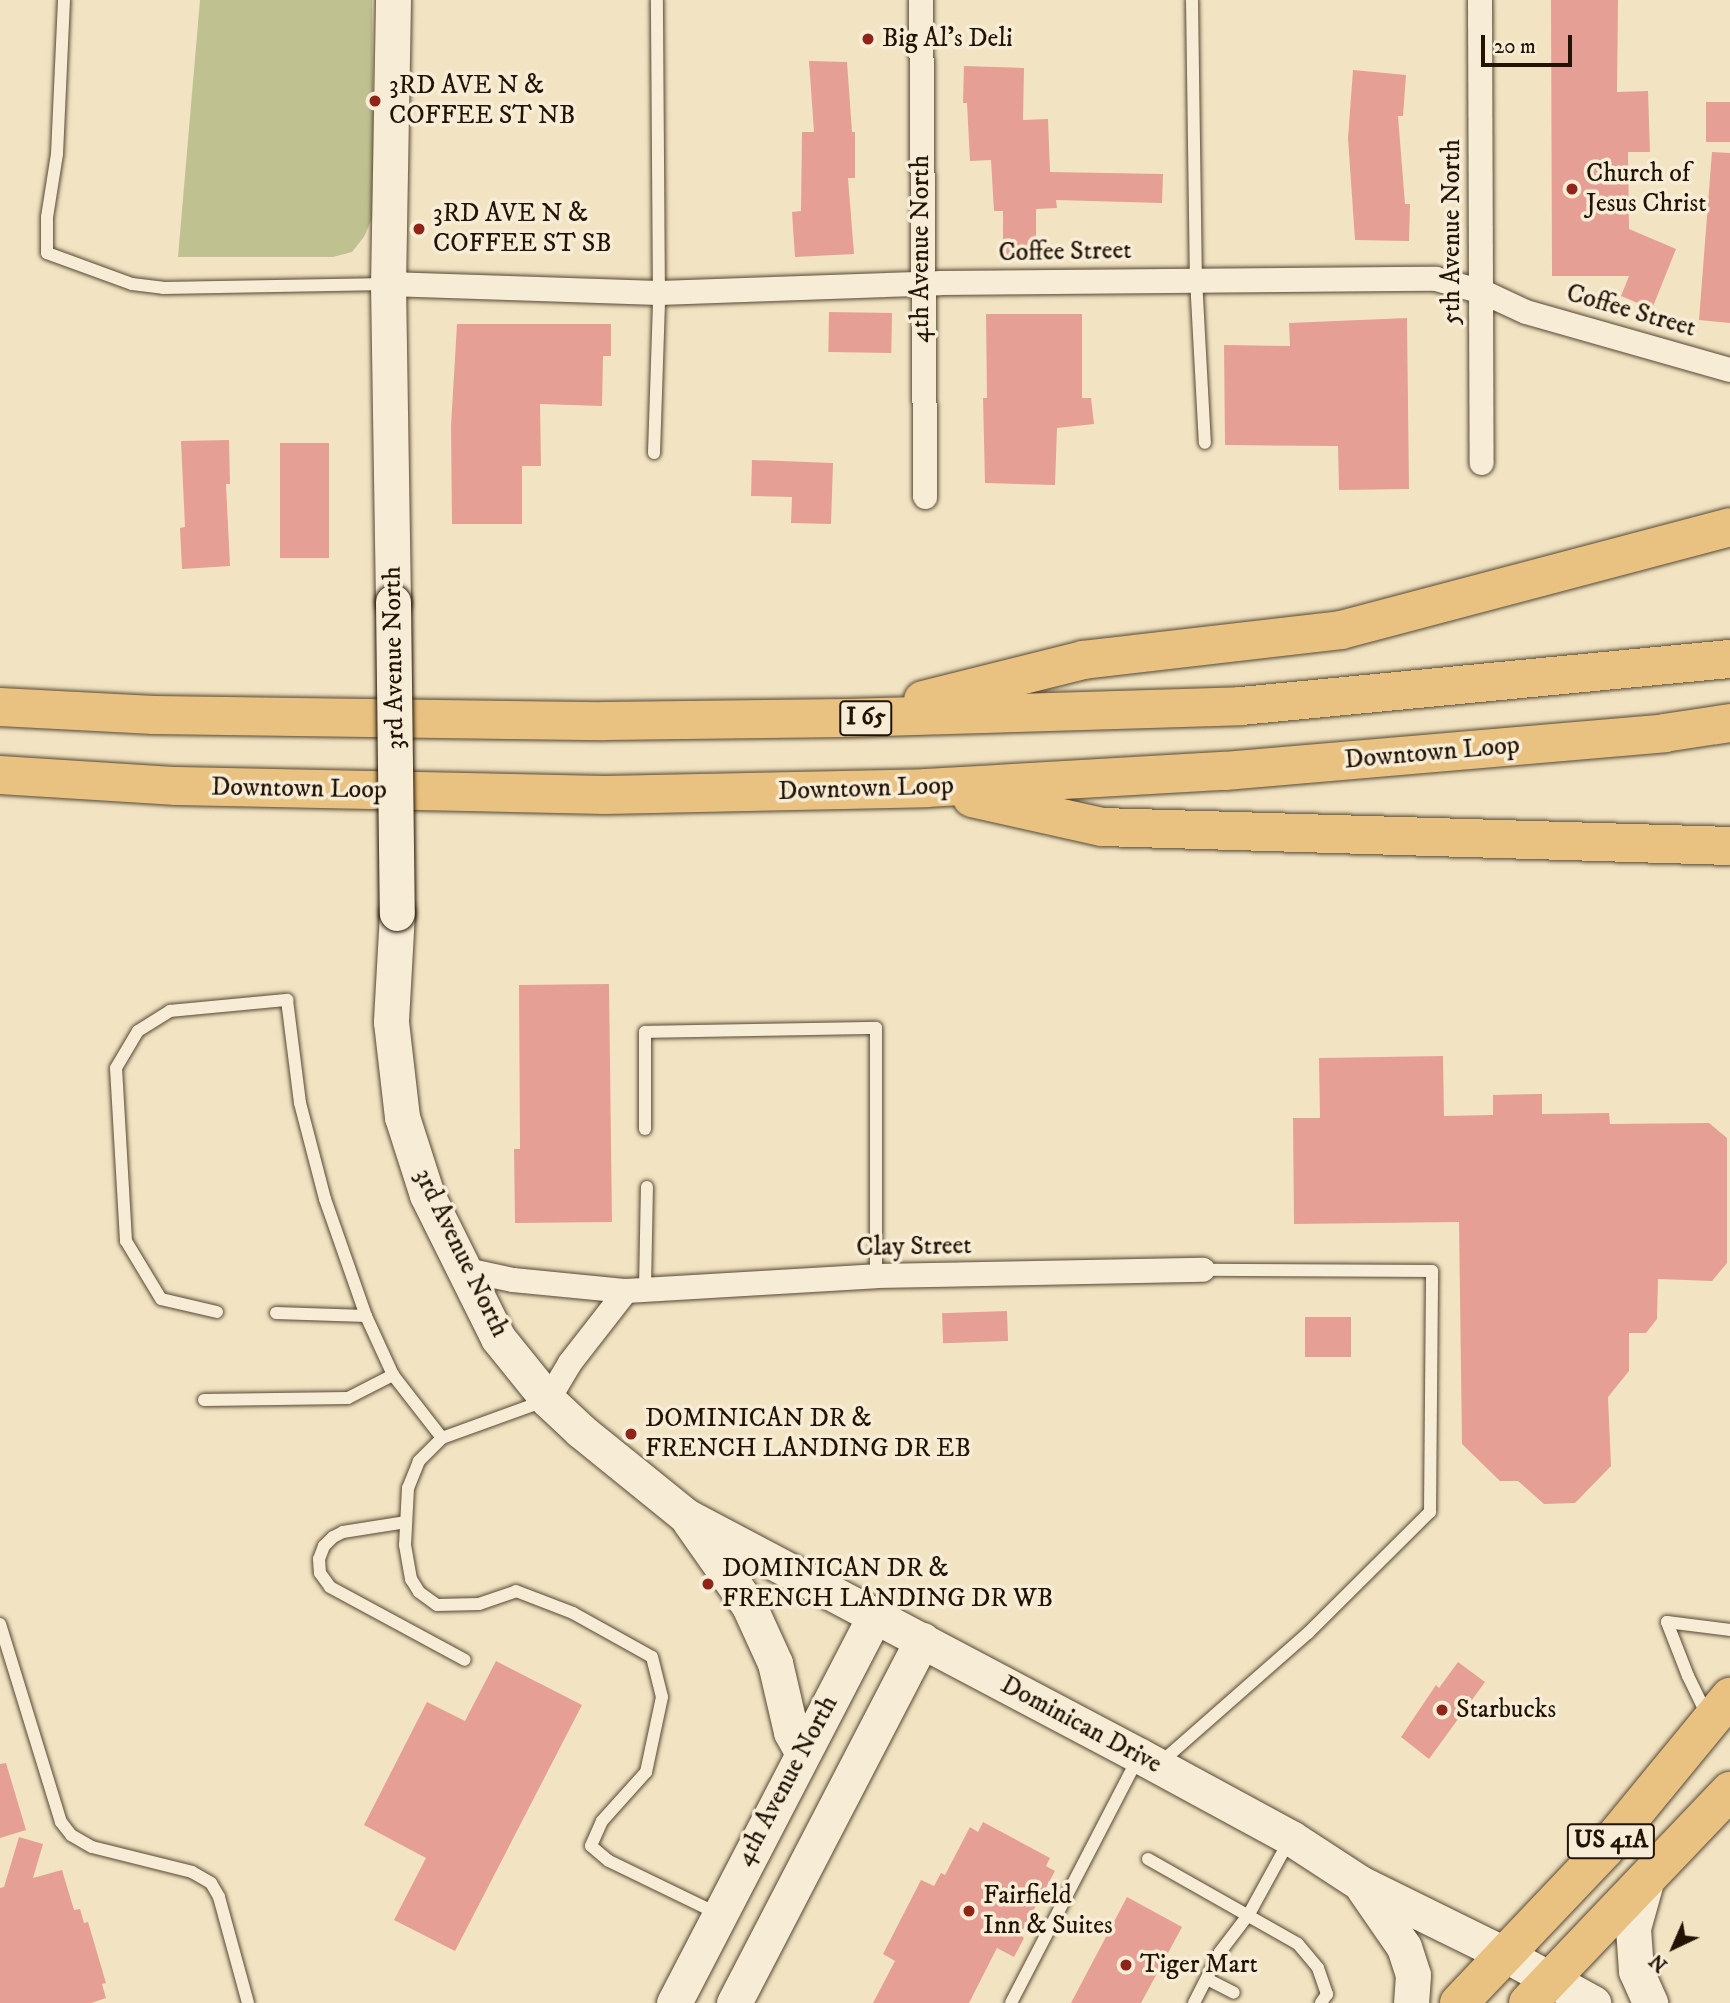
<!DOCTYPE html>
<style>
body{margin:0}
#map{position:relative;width:1730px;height:2003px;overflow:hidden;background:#f2e4c2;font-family:"IM FELL DW Pica",serif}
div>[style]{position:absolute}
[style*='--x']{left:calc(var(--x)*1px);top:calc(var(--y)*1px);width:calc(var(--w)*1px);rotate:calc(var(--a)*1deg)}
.green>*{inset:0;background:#bfc290}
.building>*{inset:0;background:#e69f94;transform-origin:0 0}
.roads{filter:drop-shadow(0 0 2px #564734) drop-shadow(0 0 2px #564734)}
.lane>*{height:12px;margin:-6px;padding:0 6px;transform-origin:6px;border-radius:6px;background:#f7edd7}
.street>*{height:24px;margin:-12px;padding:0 12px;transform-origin:12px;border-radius:12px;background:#f7edd7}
.secondary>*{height:35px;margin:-17.5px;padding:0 17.5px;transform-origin:17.5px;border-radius:17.5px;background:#f7edd7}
.primary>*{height:38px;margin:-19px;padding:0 19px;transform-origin:19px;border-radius:19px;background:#e9c281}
.highway>*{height:38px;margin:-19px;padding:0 19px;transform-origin:19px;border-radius:19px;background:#e9c281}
.bridges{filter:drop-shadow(0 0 2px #221305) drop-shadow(0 0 2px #221305)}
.secondary-bridge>*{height:35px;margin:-17.5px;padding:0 17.5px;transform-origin:17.5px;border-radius:17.5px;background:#f7edd7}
.dots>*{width:19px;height:19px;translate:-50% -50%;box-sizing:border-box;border:4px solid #f7edd7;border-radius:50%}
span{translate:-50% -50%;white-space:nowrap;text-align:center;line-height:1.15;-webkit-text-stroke:7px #f7edd7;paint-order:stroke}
.shield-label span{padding:2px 5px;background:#f7edd7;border:2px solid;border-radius:5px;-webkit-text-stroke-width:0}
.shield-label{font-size:24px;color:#221305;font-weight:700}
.poi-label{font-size:26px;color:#221305}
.left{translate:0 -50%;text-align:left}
.street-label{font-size:26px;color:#221305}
.north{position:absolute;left:1639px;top:1912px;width:70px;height:70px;-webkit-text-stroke:5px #f7edd7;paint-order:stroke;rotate:224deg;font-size:19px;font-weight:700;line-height:28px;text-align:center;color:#221305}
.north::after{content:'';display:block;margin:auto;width:24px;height:32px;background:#221305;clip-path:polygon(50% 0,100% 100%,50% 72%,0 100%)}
.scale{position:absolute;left:1481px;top:35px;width:91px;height:32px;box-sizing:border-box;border:4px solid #221305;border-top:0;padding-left:9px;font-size:21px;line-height:24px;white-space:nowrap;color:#221305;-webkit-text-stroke:5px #f7edd7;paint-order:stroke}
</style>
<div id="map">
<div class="green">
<i style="clip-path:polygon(200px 0,372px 0,374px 214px,364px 237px,352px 252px,333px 257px,178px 257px)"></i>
</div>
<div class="building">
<i style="clip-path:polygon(1551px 0,1618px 0,1617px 92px,1648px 91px,1650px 152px,1628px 152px,1629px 229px,1676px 249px,1652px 309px,1621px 296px,1629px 276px,1552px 276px)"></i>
<i style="clip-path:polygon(809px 61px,847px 62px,852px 132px,855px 132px,855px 178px,848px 178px,854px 254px,795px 257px,792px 212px,801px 211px,802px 132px,814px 132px)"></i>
<i style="clip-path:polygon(964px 66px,1024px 68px,1023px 120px,1048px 119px,1050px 172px,1163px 174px,1162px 203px,1056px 200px,1057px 208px,1036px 209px,1036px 258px,1003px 258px,1003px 211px,994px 211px,991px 160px,970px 161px,967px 103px,963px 103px)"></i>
<i style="clip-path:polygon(1353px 70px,1406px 75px,1403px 116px,1398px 116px,1405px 204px,1410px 204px,1409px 241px,1355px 240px,1348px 138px)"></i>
<i style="left:1706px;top:102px;width:24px;height:40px"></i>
<i style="clip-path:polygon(1712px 152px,1730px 153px,1730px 323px,1699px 320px)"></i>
<i style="left:829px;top:312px;width:63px;height:40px;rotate:1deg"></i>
<i style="clip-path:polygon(986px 314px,1082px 314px,1082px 398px,1091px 398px,1094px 424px,1057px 428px,1055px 485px,985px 483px,983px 398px,987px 398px)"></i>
<i style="clip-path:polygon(1407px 318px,1409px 489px,1339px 490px,1338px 446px,1225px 445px,1224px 345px,1290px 346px,1289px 323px)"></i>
<i style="clip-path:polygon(457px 324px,611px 324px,611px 356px,603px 356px,602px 406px,540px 404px,541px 466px,522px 466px,522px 524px,452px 524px,451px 426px)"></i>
<i style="clip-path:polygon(229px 440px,230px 484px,226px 484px,230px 566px,182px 569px,180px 528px,185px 527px,181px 441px)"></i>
<i style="left:329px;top:443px;width:115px;height:49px;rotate:90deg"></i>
<i style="clip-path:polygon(752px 460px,833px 463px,831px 524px,791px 523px,792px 497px,751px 496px)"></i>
<i style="clip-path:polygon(609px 984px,612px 1222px,515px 1223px,514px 1149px,520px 1149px,519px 985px)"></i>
<i style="clip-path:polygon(1443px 1056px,1444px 1116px,1493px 1115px,1493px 1095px,1542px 1094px,1542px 1114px,1609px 1113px,1610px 1124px,1709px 1123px,1727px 1138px,1727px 1263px,1712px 1281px,1658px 1279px,1657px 1319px,1646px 1333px,1629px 1333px,1629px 1371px,1608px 1397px,1611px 1466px,1575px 1503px,1544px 1504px,1518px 1481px,1500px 1481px,1462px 1444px,1459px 1222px,1294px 1224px,1293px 1118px,1320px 1118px,1319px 1058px)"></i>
<i style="left:1007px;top:1311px;width:30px;height:65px;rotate:88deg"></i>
<i style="left:1351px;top:1317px;width:40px;height:46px;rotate:90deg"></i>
<i style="clip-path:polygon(496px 1661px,582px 1705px,455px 1951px,394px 1920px,426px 1858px,364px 1825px,427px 1702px,465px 1721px)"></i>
<i style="clip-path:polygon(1458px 1662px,1485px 1682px,1429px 1759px,1401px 1737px,1436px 1685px,1439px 1688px)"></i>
<i style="clip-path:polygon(6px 1763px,26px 1830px,0 1838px,0 1764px)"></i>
<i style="clip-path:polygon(983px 1822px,1050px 1858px,1046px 1866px,1055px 1871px,1020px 1935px,1024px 1938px,1014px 1957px,997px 1948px,969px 2003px,873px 2003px,895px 1961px,883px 1954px,921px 1880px,934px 1886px,941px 1873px,945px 1875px,970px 1827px,978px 1832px)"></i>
<i style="clip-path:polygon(19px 1837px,43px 1844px,33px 1878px,62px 1870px,74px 1910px,80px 1909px,84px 1923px,88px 1922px,106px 1983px,102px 1984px,106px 1998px,91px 2003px,0 2003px,0 1888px,4px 1887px)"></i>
<i style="clip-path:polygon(1127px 1897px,1182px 1927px,1141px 2003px,1071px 2003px)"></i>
</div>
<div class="roads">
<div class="lane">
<i style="--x:64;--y:0;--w:154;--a:92.6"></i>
<i style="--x:57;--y:154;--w:64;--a:99"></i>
<i style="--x:47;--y:217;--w:36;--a:90"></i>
<i style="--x:47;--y:253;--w:90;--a:20"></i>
<i style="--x:132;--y:284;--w:31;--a:7"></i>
<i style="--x:163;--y:288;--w:225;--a:-1"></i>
<i style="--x:1192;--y:0;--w:279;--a:89.2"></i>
<i style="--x:1196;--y:279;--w:164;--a:86.9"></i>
<i style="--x:654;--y:453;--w:151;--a:-88.1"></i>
<i style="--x:659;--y:302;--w:302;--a:-90.4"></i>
<i style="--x:645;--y:1129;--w:97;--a:-90"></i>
<i style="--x:645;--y:1032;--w:231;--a:-1"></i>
<i style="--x:876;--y:1028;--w:248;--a:90"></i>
<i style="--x:645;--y:1288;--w:101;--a:-88.9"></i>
<i style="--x:217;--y:1312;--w:57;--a:-166.9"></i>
<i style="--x:161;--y:1299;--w:68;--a:-121.1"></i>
<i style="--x:126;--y:1241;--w:173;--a:-93.3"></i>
<i style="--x:116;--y:1068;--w:43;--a:-59.3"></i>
<i style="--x:138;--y:1031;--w:38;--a:-32"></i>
<i style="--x:170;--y:1011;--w:118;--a:-5.4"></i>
<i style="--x:287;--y:1000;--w:104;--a:82.8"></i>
<i style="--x:300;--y:1103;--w:99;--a:75.4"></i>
<i style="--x:325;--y:1199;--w:124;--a:70.7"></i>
<i style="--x:276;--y:1313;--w:90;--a:1.9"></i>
<i style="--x:366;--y:1316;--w:65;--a:65.4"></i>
<i style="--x:204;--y:1400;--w:144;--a:-0.8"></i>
<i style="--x:348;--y:1398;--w:51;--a:-27.1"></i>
<i style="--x:393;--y:1375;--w:80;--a:52.1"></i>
<i style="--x:544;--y:1401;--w:109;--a:160.1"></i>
<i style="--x:442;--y:1438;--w:33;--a:135"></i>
<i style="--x:419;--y:1461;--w:29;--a:112"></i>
<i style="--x:408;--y:1488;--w:57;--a:93"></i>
<i style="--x:405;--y:1545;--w:35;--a:80"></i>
<i style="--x:411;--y:1579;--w:15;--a:58"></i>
<i style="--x:419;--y:1592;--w:22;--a:36"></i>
<i style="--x:437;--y:1605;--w:42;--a:-1.4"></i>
<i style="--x:479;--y:1604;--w:39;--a:-19"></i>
<i style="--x:516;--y:1591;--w:61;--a:21.1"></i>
<i style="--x:573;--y:1613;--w:90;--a:29.1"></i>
<i style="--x:652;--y:1657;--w:41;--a:76"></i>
<i style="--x:662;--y:1697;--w:77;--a:102"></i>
<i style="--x:646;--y:1772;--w:66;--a:131.9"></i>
<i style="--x:602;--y:1821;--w:27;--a:114"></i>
<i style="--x:591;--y:1846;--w:23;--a:40"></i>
<i style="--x:609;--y:1861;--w:121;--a:25.9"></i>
<i style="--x:406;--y:1522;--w:64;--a:171"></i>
<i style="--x:343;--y:1532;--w:11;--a:153"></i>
<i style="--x:333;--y:1537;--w:13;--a:135"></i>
<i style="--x:324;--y:1546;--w:14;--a:111"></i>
<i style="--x:319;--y:1559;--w:14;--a:86"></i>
<i style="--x:320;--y:1573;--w:17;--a:54"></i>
<i style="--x:330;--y:1587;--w:153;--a:28.4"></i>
<i style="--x:0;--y:1624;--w:207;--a:72.9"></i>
<i style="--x:61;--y:1822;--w:16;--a:52"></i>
<i style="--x:71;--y:1835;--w:24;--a:30"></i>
<i style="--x:92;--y:1847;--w:103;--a:14"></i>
<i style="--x:192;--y:1872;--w:22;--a:30"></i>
<i style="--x:211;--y:1883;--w:16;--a:60"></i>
<i style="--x:219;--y:1897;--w:110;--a:74.7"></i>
<i style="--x:1708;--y:1717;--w:46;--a:-116"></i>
<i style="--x:1688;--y:1676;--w:58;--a:-111.3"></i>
<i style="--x:1667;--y:1622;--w:64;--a:7.2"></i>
<i style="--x:1160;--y:1763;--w:197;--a:-41.3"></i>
<i style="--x:1308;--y:1633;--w:172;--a:-44.8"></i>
<i style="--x:1430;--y:1512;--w:241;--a:-89.5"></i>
<i style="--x:1432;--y:1271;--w:229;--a:-179.7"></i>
<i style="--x:1148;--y:1859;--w:172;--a:29.5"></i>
<i style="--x:1298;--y:1944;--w:31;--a:50"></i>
<i style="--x:1318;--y:1968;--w:28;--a:71"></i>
<i style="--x:1327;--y:1994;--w:11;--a:124"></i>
<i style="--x:1207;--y:1979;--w:30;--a:27"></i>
<i style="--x:1011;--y:2003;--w:276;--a:-62.6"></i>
<i style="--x:1194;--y:2003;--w:57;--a:-63"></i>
<i style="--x:1220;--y:1952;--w:48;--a:-52.7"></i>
<i style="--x:1249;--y:1914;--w:83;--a:-61.3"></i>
</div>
<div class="street">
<i style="--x:921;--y:0;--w:497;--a:89.5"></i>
<i style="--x:1480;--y:0;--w:463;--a:89.8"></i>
<i style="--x:388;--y:284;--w:271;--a:1.9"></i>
<i style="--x:659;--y:293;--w:281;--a:-2"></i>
<i style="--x:940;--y:283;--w:496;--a:-0.5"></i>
<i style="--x:1436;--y:279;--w:49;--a:15.5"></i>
<i style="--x:1483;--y:292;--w:47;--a:24.9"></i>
<i style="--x:1526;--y:312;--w:212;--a:15.9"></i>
<i style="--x:462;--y:1269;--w:52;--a:12.2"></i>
<i style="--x:513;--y:1280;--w:114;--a:5.6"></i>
<i style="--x:626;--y:1291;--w:250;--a:-3.4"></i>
<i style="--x:876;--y:1276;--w:327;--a:-1.1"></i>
<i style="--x:548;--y:1400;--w:43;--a:-59.3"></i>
<i style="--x:570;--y:1363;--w:91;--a:-52.1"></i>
</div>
<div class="secondary">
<i style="--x:393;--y:0;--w:284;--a:91"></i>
<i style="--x:388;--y:284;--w:318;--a:89.1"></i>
<i style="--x:397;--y:913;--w:109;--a:93.2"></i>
<i style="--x:391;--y:1022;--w:96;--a:83.4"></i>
<i style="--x:402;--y:1117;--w:82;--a:72.2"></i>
<i style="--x:427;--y:1195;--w:160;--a:63.6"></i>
<i style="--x:498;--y:1338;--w:80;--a:51.1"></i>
<i style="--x:548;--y:1400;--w:45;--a:43.2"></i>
<i style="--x:581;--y:1431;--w:135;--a:39"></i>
<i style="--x:686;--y:1516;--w:514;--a:27.86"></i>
<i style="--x:1140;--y:1756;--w:172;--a:28.5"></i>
<i style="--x:1291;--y:1838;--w:82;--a:33.1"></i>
<i style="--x:1360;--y:1883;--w:161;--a:26.2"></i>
<i style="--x:1504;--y:1954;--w:102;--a:28.8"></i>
<i style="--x:690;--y:1522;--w:103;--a:54.9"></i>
<i style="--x:749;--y:1606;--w:63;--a:65.5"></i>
<i style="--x:775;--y:1663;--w:71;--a:76.9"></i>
<i style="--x:791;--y:1732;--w:23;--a:61"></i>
<i style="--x:1647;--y:1878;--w:52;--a:105.6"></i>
<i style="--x:1633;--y:1928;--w:43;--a:86"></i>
<i style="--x:1636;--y:1971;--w:35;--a:66"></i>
<i style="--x:1364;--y:1889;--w:70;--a:55.4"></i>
<i style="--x:1404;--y:1947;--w:29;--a:72"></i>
<i style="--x:1413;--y:1975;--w:28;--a:94"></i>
<i style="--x:674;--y:2003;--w:437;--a:-62.6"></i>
<i style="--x:734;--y:2003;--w:409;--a:-62.6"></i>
</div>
<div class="primary">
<i style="--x:1459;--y:2003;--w:212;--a:-46.5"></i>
<i style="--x:1605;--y:1849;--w:197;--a:-50.6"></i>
<i style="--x:1528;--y:2003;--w:293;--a:-46.4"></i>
</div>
<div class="highway">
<i style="--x:923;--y:700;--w:165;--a:-14"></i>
<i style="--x:1083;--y:660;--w:260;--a:-6.6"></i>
<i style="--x:1341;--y:630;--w:402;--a:-14.8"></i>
<i style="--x:0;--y:707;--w:154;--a:3"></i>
<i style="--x:154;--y:715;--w:450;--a:0.8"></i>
<i style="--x:604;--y:721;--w:243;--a:-0.7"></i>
<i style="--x:847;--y:718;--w:394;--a:-1.7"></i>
<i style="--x:1241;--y:706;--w:491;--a:-5.5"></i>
<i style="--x:0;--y:775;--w:177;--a:3.6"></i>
<i style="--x:177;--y:786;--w:428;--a:1.2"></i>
<i style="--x:605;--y:795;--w:321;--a:-1.2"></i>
<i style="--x:926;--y:788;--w:299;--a:-3.3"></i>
<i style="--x:1225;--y:771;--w:441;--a:-4.9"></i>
<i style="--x:1664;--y:733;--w:67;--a:-8.6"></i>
<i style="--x:972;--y:798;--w:133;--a:12.6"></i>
<i style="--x:1102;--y:827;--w:628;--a:1.73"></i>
</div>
</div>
<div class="bridges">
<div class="secondary-bridge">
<i style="--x:393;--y:602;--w:311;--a:89.3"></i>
</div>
</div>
<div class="dots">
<i style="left:868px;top:39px;background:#8f2418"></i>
<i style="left:375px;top:101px;background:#8f2418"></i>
<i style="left:1572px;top:189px;background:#8f2418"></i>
<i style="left:419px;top:229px;background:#8f2418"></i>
<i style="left:631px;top:1434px;background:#8f2418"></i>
<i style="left:708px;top:1584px;background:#8f2418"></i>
<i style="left:1442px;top:1710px;background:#8f2418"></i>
<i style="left:969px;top:1911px;background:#8f2418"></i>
<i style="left:1126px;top:1965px;background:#8f2418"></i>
</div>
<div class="shield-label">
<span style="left:866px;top:718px">I 65</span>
<span style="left:1611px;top:1841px">US 41A</span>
</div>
<div class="poi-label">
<span class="left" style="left:882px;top:39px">Big Al's Deli</span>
<span class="left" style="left:389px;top:101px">3RD AVE N &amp;<br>COFFEE ST NB</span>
<span class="left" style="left:1586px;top:189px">Church of<br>Jesus Christ</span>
<span class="left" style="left:433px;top:229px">3RD AVE N &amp;<br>COFFEE ST SB</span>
<span class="left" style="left:645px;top:1434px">DOMINICAN DR &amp;<br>FRENCH LANDING DR EB</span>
<span class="left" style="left:722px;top:1584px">DOMINICAN DR &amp;<br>FRENCH LANDING DR WB</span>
<span class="left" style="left:1456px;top:1710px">Starbucks</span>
<span class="left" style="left:983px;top:1911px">Fairfield<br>Inn &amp; Suites</span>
<span class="left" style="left:1140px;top:1965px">Tiger Mart</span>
</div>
<div class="street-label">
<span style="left:1452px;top:232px;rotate:-90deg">5th Avenue North</span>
<span style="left:921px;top:249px;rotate:-90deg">4th Avenue North</span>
<span style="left:1065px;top:252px;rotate:-1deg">Coffee Street</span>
<span style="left:1631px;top:311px;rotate:16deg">Coffee Street</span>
<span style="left:394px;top:658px;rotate:-91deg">3rd Avenue North</span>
<span style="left:1432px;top:753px;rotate:-5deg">Downtown Loop</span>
<span style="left:299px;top:789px;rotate:1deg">Downtown Loop</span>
<span style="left:866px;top:789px;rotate:-2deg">Downtown Loop</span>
<span style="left:914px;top:1247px;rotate:-1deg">Clay Street</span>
<span style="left:461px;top:1253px;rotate:64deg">3rd Avenue North</span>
<span style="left:1081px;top:1725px;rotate:28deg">Dominican Drive</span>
<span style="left:787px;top:1781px;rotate:-62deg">4th Avenue North</span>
</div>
<div class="north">N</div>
<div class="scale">20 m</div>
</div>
